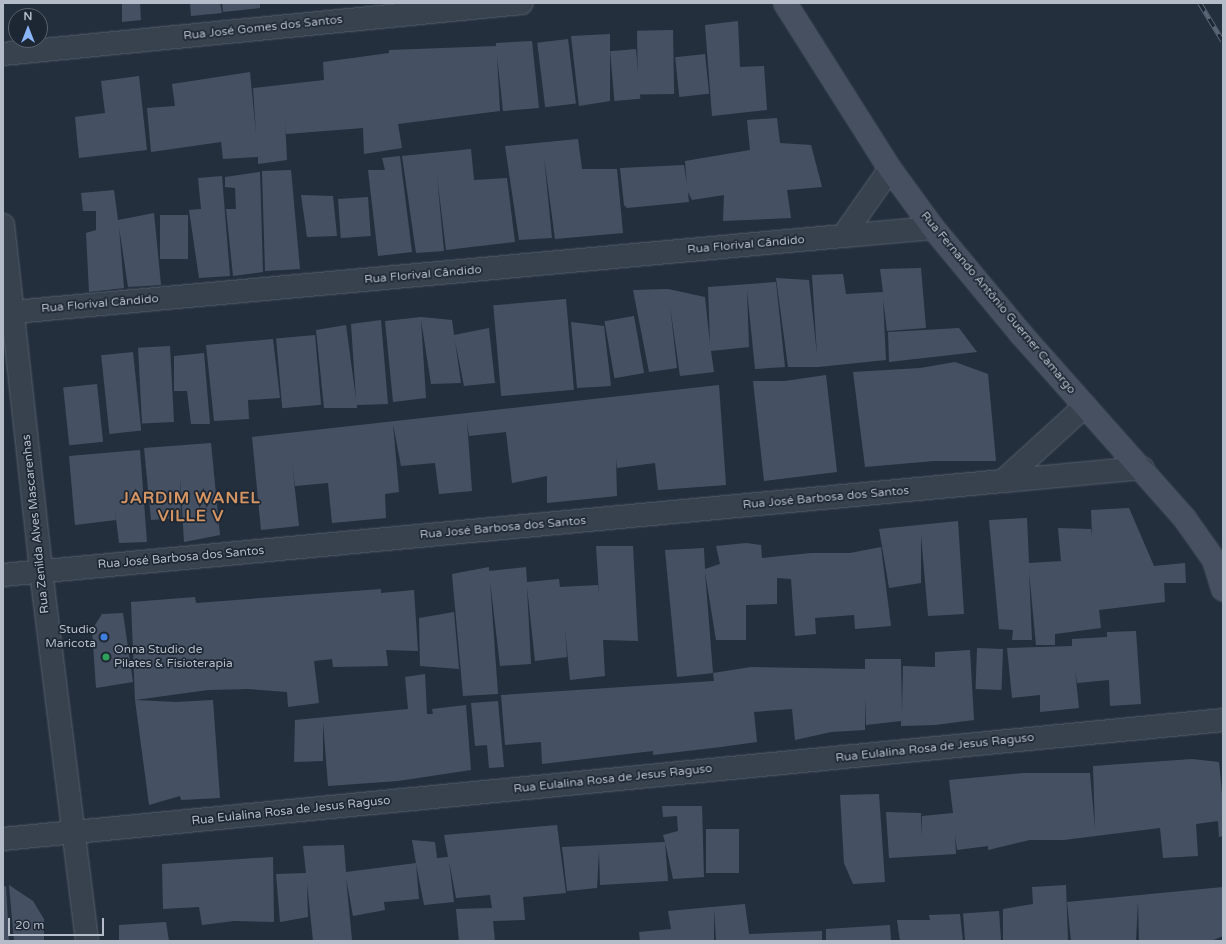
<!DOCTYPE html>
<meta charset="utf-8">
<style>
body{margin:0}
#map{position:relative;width:1226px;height:944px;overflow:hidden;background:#242f3e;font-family:"Varela Round",sans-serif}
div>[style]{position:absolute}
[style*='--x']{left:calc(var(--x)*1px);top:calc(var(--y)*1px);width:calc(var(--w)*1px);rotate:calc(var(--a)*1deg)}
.building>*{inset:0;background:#455162;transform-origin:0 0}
.roads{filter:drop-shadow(0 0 1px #565f6c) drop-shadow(0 0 1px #565f6c)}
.street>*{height:22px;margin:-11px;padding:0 11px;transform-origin:11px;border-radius:11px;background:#38414e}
.secondary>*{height:22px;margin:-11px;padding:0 11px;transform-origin:11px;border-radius:11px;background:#465061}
.rail>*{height:4.5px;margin-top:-2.25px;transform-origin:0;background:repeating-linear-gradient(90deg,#1d2633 0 9px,#5a6575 0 18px);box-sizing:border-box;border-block:1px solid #5a6575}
.dots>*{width:11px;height:11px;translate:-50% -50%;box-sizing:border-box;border:2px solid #1d2633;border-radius:50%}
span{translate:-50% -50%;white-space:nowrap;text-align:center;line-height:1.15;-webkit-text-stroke:3.5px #1d2633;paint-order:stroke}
.street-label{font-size:12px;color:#b4bcc9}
.poi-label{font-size:12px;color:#b4bcc9}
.right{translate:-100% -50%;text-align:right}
.left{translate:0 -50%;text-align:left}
.district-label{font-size:16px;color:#d59563;font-weight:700;letter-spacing:1px}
.frame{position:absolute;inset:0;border:4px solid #b4bcc9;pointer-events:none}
.north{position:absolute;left:8px;top:8px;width:40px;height:40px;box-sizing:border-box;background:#1d2633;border:1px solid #59626f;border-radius:50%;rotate:0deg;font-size:11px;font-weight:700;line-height:16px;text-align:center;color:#b4bcc9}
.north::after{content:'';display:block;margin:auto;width:14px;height:18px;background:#8ab4f8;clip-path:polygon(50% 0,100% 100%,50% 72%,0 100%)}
.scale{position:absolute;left:8px;top:918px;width:96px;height:18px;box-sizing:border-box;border:2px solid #b4bcc9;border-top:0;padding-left:5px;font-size:12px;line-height:14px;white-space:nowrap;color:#b4bcc9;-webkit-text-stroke:3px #1d2633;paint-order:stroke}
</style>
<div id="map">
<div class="building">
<i style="clip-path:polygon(122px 3px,140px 3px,141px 20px,122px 22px)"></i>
<i style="clip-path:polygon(190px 3px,220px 3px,222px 13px,191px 16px)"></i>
<i style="clip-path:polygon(222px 3px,260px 3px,260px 8px,223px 12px)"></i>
<i style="clip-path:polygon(738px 21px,740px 67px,764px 66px,767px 110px,712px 116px,705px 25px)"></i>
<i style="left:673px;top:30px;width:64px;height:36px;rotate:89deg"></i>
<i style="clip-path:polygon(610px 34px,610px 101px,579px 106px,571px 36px)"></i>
<i style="left:568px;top:39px;width:65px;height:31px;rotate:83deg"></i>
<i style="clip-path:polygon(532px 41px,539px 108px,503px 111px,497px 56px,500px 111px,398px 124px,402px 148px,364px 154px,363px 128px,286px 134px,285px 120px,287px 160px,258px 164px,258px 157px,223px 159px,221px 142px,151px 152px,147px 108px,175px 106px,172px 84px,250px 72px,256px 134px,253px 88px,324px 80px,323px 62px,389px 53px,389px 50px,496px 46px,496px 43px)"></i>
<i style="left:636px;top:49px;width:50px;height:26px;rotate:85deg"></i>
<i style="left:705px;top:54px;width:40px;height:30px;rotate:84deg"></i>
<i style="clip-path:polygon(139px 76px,147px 150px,79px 158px,75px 117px,105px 113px,101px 81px)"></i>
<i style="clip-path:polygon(777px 118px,780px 143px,811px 145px,822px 187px,787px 190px,791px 218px,723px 221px,724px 195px,692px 200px,688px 192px,689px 202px,627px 208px,624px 205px,620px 168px,684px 165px,687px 185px,685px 161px,750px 150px,747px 120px)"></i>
<i style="clip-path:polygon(578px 139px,582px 169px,617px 169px,623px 233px,555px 239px,544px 157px,552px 238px,519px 240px,505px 146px)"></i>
<i style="clip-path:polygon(471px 149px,474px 180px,507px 178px,515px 242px,446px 250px,437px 176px,444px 251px,416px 253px,402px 156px)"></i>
<i style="clip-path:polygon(400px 156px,412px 252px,378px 256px,368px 170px,385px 170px,382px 158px)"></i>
<i style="clip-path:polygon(291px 170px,300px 269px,265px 271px,262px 171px)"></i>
<i style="clip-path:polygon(260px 172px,263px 272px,233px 276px,226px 209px,236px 209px,235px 188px,225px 187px,225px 177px)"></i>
<i style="clip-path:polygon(222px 176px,230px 276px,199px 278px,189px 210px,201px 209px,198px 178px)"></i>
<i style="clip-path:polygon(114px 190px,118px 220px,154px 213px,161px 285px,128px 287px,119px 227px,124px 288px,89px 292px,86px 233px,96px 230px,96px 211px,83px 211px,81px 193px)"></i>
<i style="clip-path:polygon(301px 195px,333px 196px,337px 236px,307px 237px)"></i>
<i style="left:368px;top:197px;width:39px;height:30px;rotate:86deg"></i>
<i style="left:160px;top:215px;width:28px;height:44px"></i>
<i style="clip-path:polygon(921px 268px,926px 328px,887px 331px,883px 299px,886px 360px,818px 367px,788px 367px,776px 278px,809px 280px,817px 355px,812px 275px,843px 274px,846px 294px,883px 292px,880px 269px)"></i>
<i style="clip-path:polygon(776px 282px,785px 367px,755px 369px,747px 290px,749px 347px,711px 351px,714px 372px,680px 376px,670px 306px,677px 368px,649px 372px,633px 290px,668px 289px,705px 297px,710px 344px,708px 287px)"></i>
<i style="left:566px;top:299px;width:91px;height:73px;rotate:85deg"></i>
<i style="left:634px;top:316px;width:58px;height:30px;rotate:80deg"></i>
<i style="clip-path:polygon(421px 317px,452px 320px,454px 335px,489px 328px,495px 383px,464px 386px,455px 341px,461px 383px,431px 384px,421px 320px,426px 398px,393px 402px,385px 321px)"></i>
<i style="clip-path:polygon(381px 320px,388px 404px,357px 405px,357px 408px,324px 408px,316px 330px,346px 325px,356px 399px,351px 324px)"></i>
<i style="clip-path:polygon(571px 322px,604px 326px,611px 386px,577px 388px)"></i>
<i style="clip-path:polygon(959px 328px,977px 352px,889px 362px,888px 332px)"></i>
<i style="left:315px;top:335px;width:70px;height:39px;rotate:85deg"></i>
<i style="clip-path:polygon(273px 339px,280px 398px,248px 400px,249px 419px,214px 421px,206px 345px)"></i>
<i style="left:170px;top:346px;width:76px;height:32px;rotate:87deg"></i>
<i style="left:133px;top:352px;width:79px;height:32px;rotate:84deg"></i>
<i style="clip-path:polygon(204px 353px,210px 424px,191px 424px,187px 391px,174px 391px,174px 356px)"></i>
<i style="clip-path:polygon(955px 362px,988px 374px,996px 461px,934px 461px,865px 467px,853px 372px,920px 368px)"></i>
<i style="clip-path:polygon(826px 375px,837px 472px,764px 481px,753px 381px,785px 381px)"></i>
<i style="left:97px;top:384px;width:58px;height:34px;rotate:84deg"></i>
<i style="clip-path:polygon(719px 385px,726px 485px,658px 490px,655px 463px,617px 468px,616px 458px,617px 496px,547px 503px,547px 476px,512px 483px,506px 432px,469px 436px,467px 421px,472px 491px,439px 494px,435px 463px,401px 466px,393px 424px,399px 492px,385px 494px,386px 518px,332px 523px,328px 483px,295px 486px,292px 463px,299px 526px,261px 530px,252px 437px)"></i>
<i style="clip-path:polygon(211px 443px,220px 535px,184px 542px,180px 477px,181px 518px,151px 520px,144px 448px)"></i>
<i style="clip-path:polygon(140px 450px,147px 542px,119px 543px,115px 510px,116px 520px,75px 525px,69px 456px)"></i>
<i style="clip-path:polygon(1129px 508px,1154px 566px,1185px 563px,1186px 583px,1164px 583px,1165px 602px,1099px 610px,1101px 628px,1055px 634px,1055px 645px,1036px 645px,1029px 572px,1032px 640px,1012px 640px,1013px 630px,999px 629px,989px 520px,1027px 518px,1029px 563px,1061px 561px,1058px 528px,1091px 529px,1092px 536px,1091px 510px)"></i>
<i style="clip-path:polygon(958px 521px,964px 614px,928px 616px,921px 535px,921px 583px,889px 588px,879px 529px)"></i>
<i style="clip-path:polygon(746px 543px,761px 545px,762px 558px,811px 553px,850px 553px,881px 547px,891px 626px,855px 629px,854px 615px,815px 618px,816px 634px,795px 636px,791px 579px,777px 578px,777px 604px,746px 605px,746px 640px,716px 640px,705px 572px,713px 673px,677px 677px,665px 550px,704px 548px,705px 569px,720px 564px,716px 546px)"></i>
<i style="clip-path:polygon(596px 546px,633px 546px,638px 641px,603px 640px,605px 676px,570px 680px,565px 629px,567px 657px,535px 661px,527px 587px,531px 664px,500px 666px,490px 581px,498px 694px,463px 696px,452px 574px,489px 567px,489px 571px,526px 567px,527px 582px,559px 579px,560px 587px,598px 585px,599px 593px)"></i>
<i style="clip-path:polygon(381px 589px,381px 593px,414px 590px,418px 651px,386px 650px,388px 666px,333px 667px,332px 659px,314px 661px,319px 703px,288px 707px,287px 692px,248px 689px,208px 690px,135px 700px,131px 602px,195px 597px,196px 603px)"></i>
<i style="clip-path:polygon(454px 612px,459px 669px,420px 666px,419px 618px)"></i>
<i style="clip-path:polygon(123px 613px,133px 682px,96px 688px,92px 630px,102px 614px)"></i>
<i style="clip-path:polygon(1136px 631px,1141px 704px,1110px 706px,1109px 680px,1077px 683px,1075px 670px,1079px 708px,1040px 712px,1040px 695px,1012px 698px,1007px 648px,1072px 646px,1072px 639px,1107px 637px,1107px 632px)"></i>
<i style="left:977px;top:648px;width:26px;height:41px;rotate:2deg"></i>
<i style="clip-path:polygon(970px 650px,974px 720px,935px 725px,901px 726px,901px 721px,866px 725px,865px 697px,865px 730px,831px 732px,795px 740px,792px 709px,754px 712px,757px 742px,721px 747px,653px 755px,653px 751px,542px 764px,541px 742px,505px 745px,501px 695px,714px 681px,713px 673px,751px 667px,865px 669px,865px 659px,901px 659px,902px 712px,903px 666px,935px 667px,935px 652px)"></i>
<i style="clip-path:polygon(425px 674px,427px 714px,433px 714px,432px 709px,466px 705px,471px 770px,398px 781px,328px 786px,323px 722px,323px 761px,294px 762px,295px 720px,408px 709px,405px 677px)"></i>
<i style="clip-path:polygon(135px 700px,176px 702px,213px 700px,220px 798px,181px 800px,180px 796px,149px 805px)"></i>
<i style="clip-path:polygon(498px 701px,504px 767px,489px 768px,487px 745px,475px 746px,471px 703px)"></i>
<i style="clip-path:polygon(1192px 759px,1219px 762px,1223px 805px,1223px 836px,1219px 837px,1218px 821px,1196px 824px,1198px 856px,1163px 858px,1160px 828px,1064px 840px,1030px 840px,988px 850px,988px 846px,957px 850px,955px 835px,956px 854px,889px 858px,886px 812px,921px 813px,921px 836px,922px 816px,953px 813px,949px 780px,1023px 773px,1090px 773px,1095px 829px,1093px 766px)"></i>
<i style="clip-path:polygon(879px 794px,885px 882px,853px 884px,844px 863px,840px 795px)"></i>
<i style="clip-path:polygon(662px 806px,702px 806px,704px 877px,673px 879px,665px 842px,668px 881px,600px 885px,599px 851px,597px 888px,567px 891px,562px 847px,665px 842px,663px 835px,678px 831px,677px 816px,663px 817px)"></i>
<i style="clip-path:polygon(557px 825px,566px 893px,523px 897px,525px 920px,493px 921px,495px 941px,459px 941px,456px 909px,492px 908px,490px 895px,456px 898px,449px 861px,454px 902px,424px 905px,416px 864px,419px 899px,384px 902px,385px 910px,353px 916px,346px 878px,352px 940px,313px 941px,307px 883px,308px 917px,280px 922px,276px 874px,306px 873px,303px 846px,344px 845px,346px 872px,416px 863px,412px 840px,435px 842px,437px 858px,448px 857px,444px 835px)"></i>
<i style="left:706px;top:829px;width:33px;height:44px"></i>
<i style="clip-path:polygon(273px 857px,274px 922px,234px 921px,202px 925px,199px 907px,163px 909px,162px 864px)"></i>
<i style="clip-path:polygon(9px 885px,33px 901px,44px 919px,44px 941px,14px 941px)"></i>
<i style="clip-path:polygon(1066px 885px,1068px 941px,1003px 941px,1003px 909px,1033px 904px,1032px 887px)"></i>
<i style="clip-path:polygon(6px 886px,9px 941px,3px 941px,3px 887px)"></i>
<i style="clip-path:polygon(1223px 887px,1223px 936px,1211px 941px,1139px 941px,1138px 901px,1136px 941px,1071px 941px,1067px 902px)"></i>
<i style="clip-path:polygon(745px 904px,749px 934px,822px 931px,822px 941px,716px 941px,714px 909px,714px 941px,640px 941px,639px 932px,671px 929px,668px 911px)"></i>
<i style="left:999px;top:911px;width:30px;height:36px;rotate:86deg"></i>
<i style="clip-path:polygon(960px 914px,963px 941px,900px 941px,897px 920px,930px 920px,929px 915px)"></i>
<i style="clip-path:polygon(166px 922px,169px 941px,119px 941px,119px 925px)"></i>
<i style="clip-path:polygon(890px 925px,891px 941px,826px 941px,826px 929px)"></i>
</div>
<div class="roads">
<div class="street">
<i style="--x:3;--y:54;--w:521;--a:-5.61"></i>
<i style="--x:890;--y:169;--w:82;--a:125"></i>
<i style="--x:843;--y:236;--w:90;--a:-5.1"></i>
<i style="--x:3;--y:225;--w:348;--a:83.7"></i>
<i style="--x:41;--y:571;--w:373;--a:82.9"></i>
<i style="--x:3;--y:313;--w:844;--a:-5.24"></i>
<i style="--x:1085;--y:406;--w:111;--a:137.6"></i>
<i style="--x:1003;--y:481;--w:140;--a:-5.3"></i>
<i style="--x:3;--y:575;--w:1004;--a:-5.37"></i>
<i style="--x:3;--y:839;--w:1226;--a:-5.57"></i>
</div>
<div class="secondary">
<i style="--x:785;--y:3;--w:196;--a:57.7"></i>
<i style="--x:890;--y:169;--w:73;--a:53.9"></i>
<i style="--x:933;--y:228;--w:138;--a:50.3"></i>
<i style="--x:1021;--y:334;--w:247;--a:48.4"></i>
<i style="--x:1185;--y:519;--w:50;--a:54.7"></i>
<i style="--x:1214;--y:560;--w:31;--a:73"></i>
</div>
</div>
<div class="rail">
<i style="--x:1200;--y:3;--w:44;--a:58.8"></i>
</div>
<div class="dots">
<i style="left:104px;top:637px;background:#3f7fe0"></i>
<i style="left:106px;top:657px;background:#2e9e5b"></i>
</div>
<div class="street-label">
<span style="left:263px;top:28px;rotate:-6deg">Rua José Gomes dos Santos</span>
<span style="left:746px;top:245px;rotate:-5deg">Rua Florival Cândido</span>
<span style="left:423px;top:275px;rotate:-5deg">Rua Florival Cândido</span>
<span style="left:998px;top:303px;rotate:50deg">Rua Fernando Antônio Guerner Camargo</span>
<span style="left:100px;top:304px;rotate:-5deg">Rua Florival Cândido</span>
<span style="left:826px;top:498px;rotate:-5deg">Rua José Barbosa dos Santos</span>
<span style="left:36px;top:524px;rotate:-96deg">Rua Zenilda Alves Mascarenhas</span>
<span style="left:503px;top:528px;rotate:-5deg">Rua José Barbosa dos Santos</span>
<span style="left:181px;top:558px;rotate:-5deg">Rua José Barbosa dos Santos</span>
<span style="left:935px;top:748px;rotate:-6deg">Rua Eulalina Rosa de Jesus Raguso</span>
<span style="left:613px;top:779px;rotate:-6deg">Rua Eulalina Rosa de Jesus Raguso</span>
<span style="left:291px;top:811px;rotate:-6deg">Rua Eulalina Rosa de Jesus Raguso</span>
</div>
<div class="poi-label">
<span class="right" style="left:96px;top:637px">Studio<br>Maricota</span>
<span class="left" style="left:114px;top:657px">Onna Studio de<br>Pilates &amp; Fisioterapia</span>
</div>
<div class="district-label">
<span style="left:191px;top:507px">JARDIM WANEL<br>VILLE V</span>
</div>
<div class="frame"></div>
<div class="north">N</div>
<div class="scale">20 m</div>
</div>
